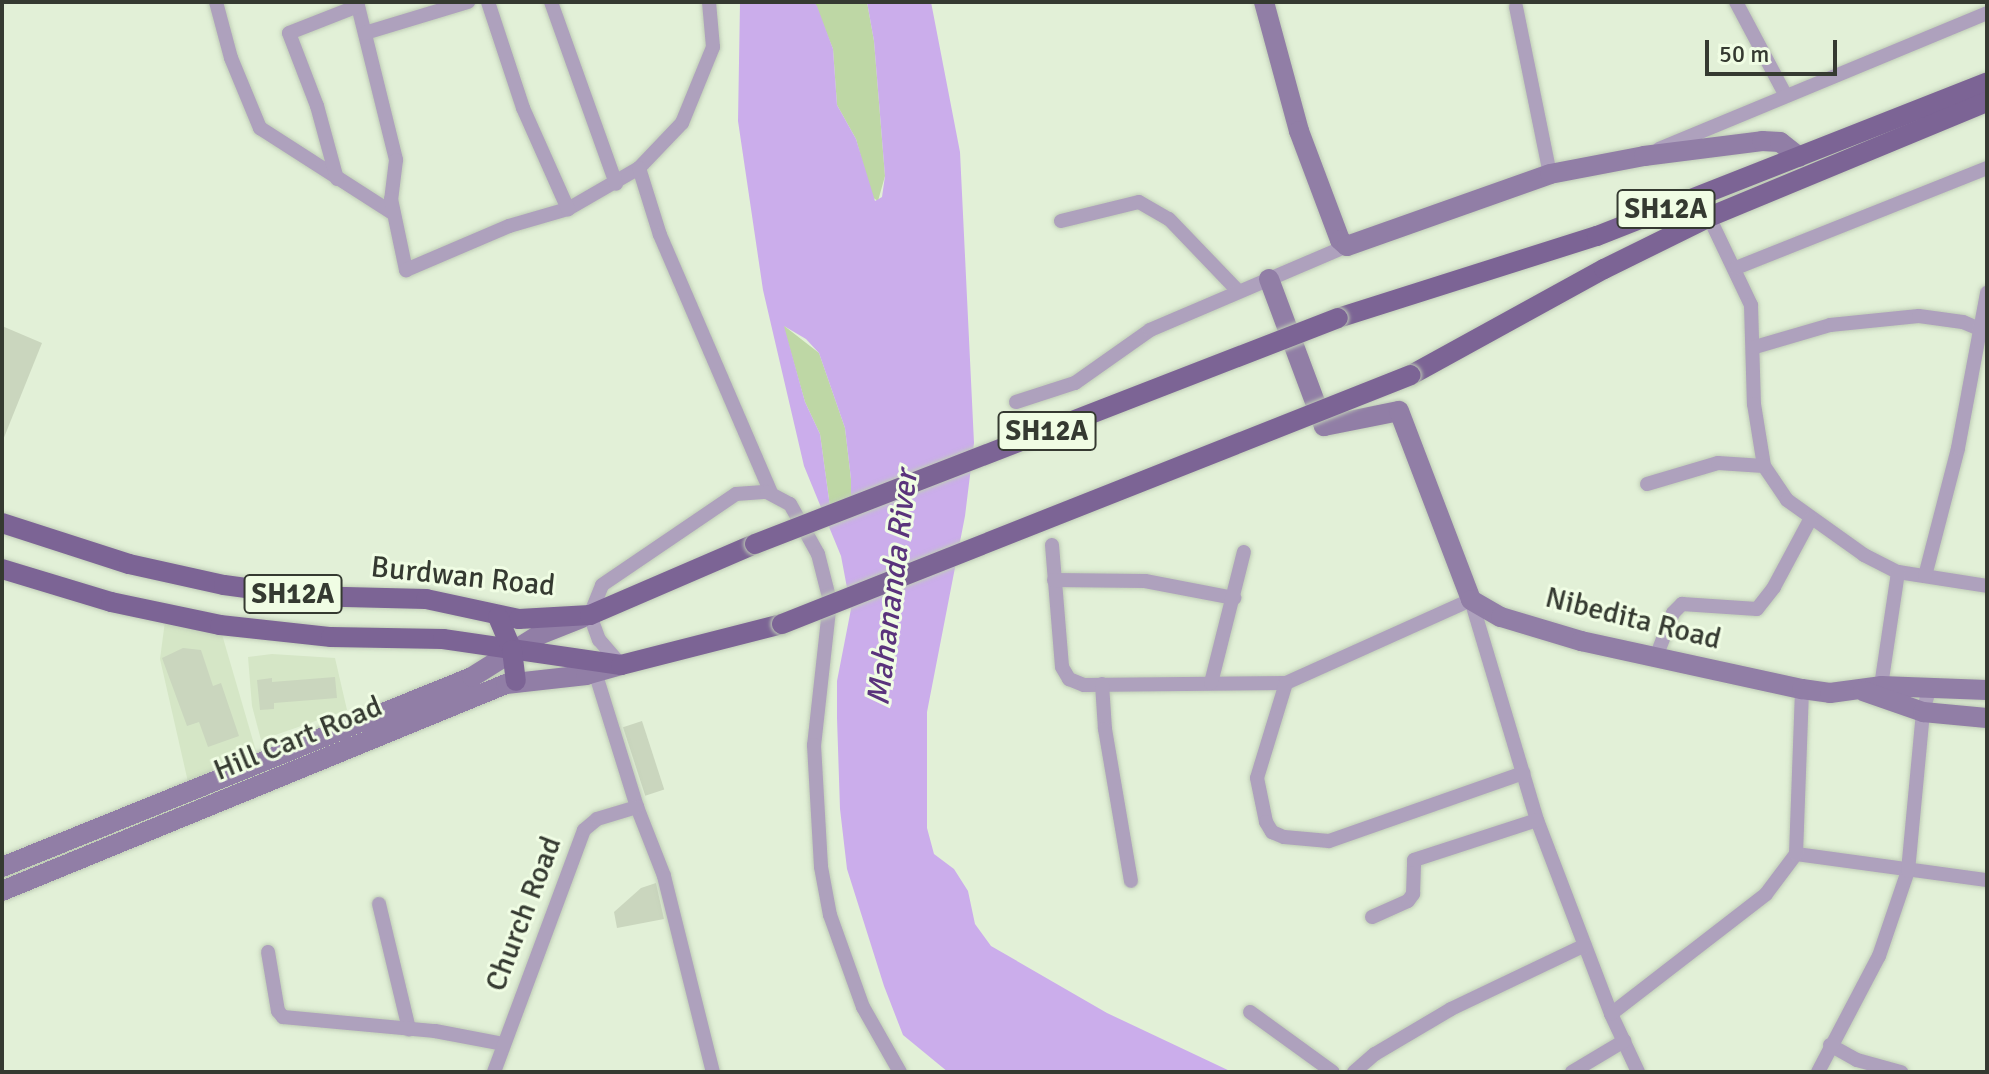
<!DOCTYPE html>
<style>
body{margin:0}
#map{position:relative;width:1989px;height:1074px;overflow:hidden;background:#e2f0d7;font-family:Signika,sans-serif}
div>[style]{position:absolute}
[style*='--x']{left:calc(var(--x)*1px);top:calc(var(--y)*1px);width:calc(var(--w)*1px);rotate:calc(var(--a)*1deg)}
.built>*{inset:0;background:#d5e6c6}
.green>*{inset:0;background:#bed7a5}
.water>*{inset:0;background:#cbadeb}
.building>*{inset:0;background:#cad6be;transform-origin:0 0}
.roads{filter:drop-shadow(0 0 2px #bfccb6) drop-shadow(0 0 2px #bfccb6)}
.street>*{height:14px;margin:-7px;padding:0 7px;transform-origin:7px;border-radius:7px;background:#aea1bd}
.secondary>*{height:20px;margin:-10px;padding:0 10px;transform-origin:10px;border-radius:10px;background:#917ea6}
.primary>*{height:20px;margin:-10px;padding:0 10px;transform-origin:10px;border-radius:10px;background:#7c6495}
.bridges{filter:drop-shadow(0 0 2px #bfccb6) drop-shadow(0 0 2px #bfccb6)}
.primary-bridge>*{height:20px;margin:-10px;padding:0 10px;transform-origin:10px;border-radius:10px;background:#7c6495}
span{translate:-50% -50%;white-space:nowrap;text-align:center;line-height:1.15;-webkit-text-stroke:6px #f0fde4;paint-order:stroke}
.shield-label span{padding:2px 6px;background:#f0fde4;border:2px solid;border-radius:6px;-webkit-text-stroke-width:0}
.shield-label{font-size:28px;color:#353a31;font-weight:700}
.street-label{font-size:30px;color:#353a31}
.water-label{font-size:32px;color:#5a337c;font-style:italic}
.frame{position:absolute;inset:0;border:4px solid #353a31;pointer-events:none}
.scale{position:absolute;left:1705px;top:40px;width:132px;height:36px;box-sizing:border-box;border:4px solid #353a31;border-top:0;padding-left:10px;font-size:24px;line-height:28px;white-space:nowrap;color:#353a31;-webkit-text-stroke:6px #f0fde4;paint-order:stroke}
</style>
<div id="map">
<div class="built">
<i style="clip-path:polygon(165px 621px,221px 631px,256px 751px,188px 782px,160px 659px)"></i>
<i style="clip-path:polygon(272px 654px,335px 658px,347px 710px,261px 740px,252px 706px,248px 657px)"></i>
</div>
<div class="green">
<i style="clip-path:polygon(814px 2px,867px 2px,874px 41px,885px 176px,878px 201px,872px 197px,856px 139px,837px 105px,833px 49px)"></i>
<i style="clip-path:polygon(783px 325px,819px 353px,845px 428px,851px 479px,851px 496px,844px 514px,831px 514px,820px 434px,805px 402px)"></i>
</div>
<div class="water">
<i style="clip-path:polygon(evenodd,740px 2px,814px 2px,817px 6px,833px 49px,837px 105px,856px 139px,875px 201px,882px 197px,885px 176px,874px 41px,867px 2px,931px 2px,960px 152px,974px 443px,965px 516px,927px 712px,927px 828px,934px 854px,954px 869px,968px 891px,975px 924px,991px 946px,1107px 1013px,1232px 1072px,948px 1072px,903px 1035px,884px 986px,847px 869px,840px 809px,837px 718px,837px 681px,851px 609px,841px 556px,804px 466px,763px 290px,738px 121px,740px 2px,784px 326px,806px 339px,819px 353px,845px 428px,851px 479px,851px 496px,844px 514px,831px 514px,820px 434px,805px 402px,784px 326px)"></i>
</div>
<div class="building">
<i style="clip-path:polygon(2px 326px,42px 343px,3px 440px,2px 440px)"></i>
<i style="clip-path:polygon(183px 648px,201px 650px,213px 686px,221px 683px,239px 736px,208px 747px,199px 722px,187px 726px,162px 658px)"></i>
<i style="clip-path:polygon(335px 677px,337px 698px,274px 703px,274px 709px,260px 710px,257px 680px,272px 678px,272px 682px)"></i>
<i style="left:642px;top:721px;width:72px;height:20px;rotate:72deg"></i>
<i style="clip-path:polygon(656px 883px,664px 919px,617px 928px,614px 912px,641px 888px)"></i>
</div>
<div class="roads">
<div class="street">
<i style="--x:216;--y:2;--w:58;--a:75"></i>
<i style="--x:231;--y:58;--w:76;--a:67.5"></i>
<i style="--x:260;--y:128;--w:159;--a:32.7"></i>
<i style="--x:357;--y:2;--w:163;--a:76.1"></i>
<i style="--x:396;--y:160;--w:39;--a:97"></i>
<i style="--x:391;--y:199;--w:73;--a:78.1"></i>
<i style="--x:406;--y:270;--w:112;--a:-23.1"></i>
<i style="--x:509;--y:226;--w:61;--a:-16.1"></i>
<i style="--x:568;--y:209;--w:82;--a:-30"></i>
<i style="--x:639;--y:168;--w:62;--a:-46.3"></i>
<i style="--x:682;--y:123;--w:82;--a:-67.8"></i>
<i style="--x:713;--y:47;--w:45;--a:-95.1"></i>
<i style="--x:488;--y:2;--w:112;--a:71.7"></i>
<i style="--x:523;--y:108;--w:111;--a:66"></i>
<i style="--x:551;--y:2;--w:193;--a:70.3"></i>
<i style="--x:1736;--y:2;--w:104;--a:62"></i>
<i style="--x:1516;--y:7;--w:170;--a:78.5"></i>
<i style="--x:365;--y:33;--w:108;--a:-16.8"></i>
<i style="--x:1659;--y:149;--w:355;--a:-22.5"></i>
<i style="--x:639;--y:168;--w:70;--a:72.6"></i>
<i style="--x:660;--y:235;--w:281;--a:66.7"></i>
<i style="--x:337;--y:179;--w:76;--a:-105.3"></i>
<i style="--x:317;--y:106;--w:78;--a:-111"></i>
<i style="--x:289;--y:33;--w:74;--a:-21.4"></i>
<i style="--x:1709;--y:217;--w:98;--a:64.5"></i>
<i style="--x:1751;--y:305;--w:99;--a:88.3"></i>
<i style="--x:1754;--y:404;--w:63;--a:80.8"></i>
<i style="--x:1764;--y:466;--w:41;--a:55.9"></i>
<i style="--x:1787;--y:500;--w:95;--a:35.5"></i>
<i style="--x:1864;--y:555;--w:38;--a:27"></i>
<i style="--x:1898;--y:572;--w:90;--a:8.9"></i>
<i style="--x:1061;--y:221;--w:80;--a:-13.7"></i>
<i style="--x:1139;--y:202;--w:34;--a:30"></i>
<i style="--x:1169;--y:219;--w:100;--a:46.2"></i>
<i style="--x:1736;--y:268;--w:270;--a:-21.7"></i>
<i style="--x:1755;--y:347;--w:78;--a:-16.3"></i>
<i style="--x:1830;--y:325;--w:89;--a:-5.8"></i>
<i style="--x:1919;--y:316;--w:44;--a:7.8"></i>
<i style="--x:1963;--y:322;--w:26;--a:23"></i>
<i style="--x:1016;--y:402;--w:62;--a:-17.9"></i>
<i style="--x:1075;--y:383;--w:92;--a:-35.2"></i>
<i style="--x:1150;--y:330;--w:214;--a:-23.1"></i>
<i style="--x:1647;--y:484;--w:74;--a:-16.5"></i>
<i style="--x:1718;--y:463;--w:46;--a:3.7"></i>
<i style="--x:1052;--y:545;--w:122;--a:85.3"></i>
<i style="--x:1062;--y:667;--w:14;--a:60"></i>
<i style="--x:1069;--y:679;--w:16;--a:22"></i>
<i style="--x:1084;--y:685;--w:202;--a:-0.6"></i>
<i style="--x:1286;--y:683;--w:203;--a:-24.2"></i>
<i style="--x:1471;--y:600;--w:230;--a:73.3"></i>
<i style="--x:1537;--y:820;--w:208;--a:69.1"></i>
<i style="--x:1611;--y:1014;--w:64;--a:65"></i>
<i style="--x:1925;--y:576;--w:132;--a:-75.5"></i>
<i style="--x:1958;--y:448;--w:158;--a:-79.4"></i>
<i style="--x:1054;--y:580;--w:91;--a:0.6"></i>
<i style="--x:1145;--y:581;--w:91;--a:10.8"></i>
<i style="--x:1656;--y:657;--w:47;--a:-68.9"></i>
<i style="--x:1673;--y:613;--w:13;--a:-45"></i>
<i style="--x:1682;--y:604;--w:75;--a:3.8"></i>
<i style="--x:1757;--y:609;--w:28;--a:-52"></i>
<i style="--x:1774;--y:587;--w:78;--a:-61.8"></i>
<i style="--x:621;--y:665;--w:33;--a:-131"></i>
<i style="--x:599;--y:640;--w:27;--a:-110"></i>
<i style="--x:590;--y:615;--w:32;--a:-68"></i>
<i style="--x:602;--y:585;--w:162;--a:-34.2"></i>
<i style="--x:736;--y:494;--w:31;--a:-4"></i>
<i style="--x:767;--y:492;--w:26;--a:28"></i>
<i style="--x:790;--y:504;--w:57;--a:60.8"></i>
<i style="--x:818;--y:554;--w:49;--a:75.7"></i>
<i style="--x:830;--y:601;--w:145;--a:96.3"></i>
<i style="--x:814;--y:745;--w:122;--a:86.7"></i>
<i style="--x:821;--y:867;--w:49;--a:79.4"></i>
<i style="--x:830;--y:915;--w:98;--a:70.3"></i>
<i style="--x:863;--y:1007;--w:75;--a:60.4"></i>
<i style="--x:595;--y:672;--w:141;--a:72.7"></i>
<i style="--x:637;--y:807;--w:74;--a:68.6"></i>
<i style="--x:664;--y:876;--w:202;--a:76"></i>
<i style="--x:1211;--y:683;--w:135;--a:-75.9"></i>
<i style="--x:1286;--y:683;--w:99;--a:107"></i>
<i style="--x:1257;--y:778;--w:45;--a:78.4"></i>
<i style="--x:1266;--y:822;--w:12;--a:59"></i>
<i style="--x:1272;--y:832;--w:13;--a:23"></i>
<i style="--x:1284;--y:837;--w:45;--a:5.1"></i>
<i style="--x:1329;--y:841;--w:206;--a:-19.3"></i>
<i style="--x:1102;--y:684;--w:45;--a:86.2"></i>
<i style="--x:1105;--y:729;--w:154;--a:80.3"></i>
<i style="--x:1881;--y:686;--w:115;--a:-81.5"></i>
<i style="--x:1796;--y:854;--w:193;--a:7.8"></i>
<i style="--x:379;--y:904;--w:129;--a:76.5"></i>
<i style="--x:1372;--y:917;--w:39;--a:-24"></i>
<i style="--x:1408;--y:901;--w:9;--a:-54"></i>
<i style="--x:1413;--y:894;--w:34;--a:-88"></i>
<i style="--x:1414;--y:860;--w:129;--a:-18"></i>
<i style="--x:268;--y:952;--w:60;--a:80.4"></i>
<i style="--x:278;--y:1011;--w:8;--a:50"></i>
<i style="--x:283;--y:1017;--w:153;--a:5.3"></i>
<i style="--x:435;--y:1031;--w:69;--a:10.8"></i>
<i style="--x:1250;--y:1012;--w:102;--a:35.9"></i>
<i style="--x:1611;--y:1014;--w:196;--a:-37.7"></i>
<i style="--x:1766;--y:894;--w:50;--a:-53.1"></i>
<i style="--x:1796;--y:854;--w:165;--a:-87.9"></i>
<i style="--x:1830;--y:1045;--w:31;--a:29"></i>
<i style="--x:1857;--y:1060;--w:46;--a:15.3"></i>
<i style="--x:494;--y:1072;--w:258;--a:-69.6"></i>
<i style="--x:584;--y:830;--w:17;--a:-40"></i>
<i style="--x:597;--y:819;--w:42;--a:-16.7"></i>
<i style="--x:1354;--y:1072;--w:28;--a:-41"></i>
<i style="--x:1375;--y:1054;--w:88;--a:-30.6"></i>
<i style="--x:1451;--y:1009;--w:148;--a:-25.5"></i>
<i style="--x:1572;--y:1072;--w:61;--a:-30.8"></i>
<i style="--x:1818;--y:1072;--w:131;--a:-62.3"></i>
<i style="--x:1879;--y:956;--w:90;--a:-71.2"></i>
<i style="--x:1908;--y:871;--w:160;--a:-84.6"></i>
<i style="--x:1923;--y:712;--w:24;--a:-75"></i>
</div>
<div class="secondary">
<i style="--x:1264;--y:2;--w:134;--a:74.8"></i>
<i style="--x:1299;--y:131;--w:116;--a:69.4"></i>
<i style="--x:1340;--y:240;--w:9;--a:41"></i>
<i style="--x:1347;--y:246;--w:215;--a:-19.5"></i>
<i style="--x:1550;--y:174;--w:96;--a:-10.8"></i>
<i style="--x:1644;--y:156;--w:119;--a:-7.2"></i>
<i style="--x:1762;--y:141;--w:18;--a:3"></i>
<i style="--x:1780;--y:142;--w:24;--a:38"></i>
<i style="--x:1269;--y:279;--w:157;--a:69.5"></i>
<i style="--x:1324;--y:426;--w:76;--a:-11.3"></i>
<i style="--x:1399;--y:411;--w:202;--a:69.1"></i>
<i style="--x:1471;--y:600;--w:34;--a:30"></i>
<i style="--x:1501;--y:617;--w:84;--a:16.7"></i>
<i style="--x:1581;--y:641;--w:226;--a:12.3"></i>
<i style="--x:1802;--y:689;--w:28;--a:8"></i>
<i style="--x:1830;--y:693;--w:51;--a:-7.8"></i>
<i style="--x:1881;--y:686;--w:106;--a:2.2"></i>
<i style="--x:1863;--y:691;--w:64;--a:19.3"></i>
<i style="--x:1923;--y:712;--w:64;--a:5.4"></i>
<i style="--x:2;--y:867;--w:507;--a:-22.01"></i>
<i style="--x:472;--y:677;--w:79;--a:-32.1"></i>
<i style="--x:539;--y:635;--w:46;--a:-21.6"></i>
<i style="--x:2;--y:891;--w:545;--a:-22.33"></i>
<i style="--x:506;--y:684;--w:81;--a:-6.4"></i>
<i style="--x:586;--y:675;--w:36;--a:-16"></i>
</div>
<div class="primary">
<i style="--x:1338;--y:318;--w:272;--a:-17.6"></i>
<i style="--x:1597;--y:236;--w:419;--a:-21.5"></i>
<i style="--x:1411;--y:375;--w:220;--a:-28.8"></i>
<i style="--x:1604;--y:269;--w:117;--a:-26.3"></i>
<i style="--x:1709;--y:217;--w:301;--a:-22.5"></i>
<i style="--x:2;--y:523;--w:133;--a:17.9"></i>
<i style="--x:129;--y:564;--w:97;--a:12.5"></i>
<i style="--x:224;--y:585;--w:82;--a:7.7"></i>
<i style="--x:305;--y:596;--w:121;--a:1.4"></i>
<i style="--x:426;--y:599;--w:95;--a:12.1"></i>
<i style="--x:519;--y:619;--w:71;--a:-3.2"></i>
<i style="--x:590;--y:615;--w:180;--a:-23.3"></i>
<i style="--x:2;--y:569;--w:114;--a:16.8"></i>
<i style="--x:111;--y:602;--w:111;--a:11.9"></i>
<i style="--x:220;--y:625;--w:112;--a:6.2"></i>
<i style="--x:331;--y:637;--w:112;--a:1"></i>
<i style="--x:443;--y:639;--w:180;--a:8.3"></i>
<i style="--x:621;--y:665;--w:166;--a:-14.3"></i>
<i style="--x:498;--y:617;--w:36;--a:67"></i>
<i style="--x:512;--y:650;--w:31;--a:83"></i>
</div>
</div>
<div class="bridges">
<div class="primary-bridge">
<i style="--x:755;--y:544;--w:625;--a:-21.19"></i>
<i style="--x:782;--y:624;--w:676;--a:-21.6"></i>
</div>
</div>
<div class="shield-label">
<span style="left:1666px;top:209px">SH12A</span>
<span style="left:1047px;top:431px">SH12A</span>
<span style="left:293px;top:594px">SH12A</span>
</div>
<div class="street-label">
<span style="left:463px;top:577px;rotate:6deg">Burdwan Road</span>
<span style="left:1633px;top:619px;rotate:14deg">Nibedita Road</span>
<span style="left:298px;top:739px;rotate:-22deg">Hill Cart Road</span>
<span style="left:524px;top:914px;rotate:-69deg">Church Road</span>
</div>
<div class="water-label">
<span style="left:893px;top:588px;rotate:-83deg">Mahananda River</span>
</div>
<div class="frame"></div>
<div class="scale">50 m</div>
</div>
